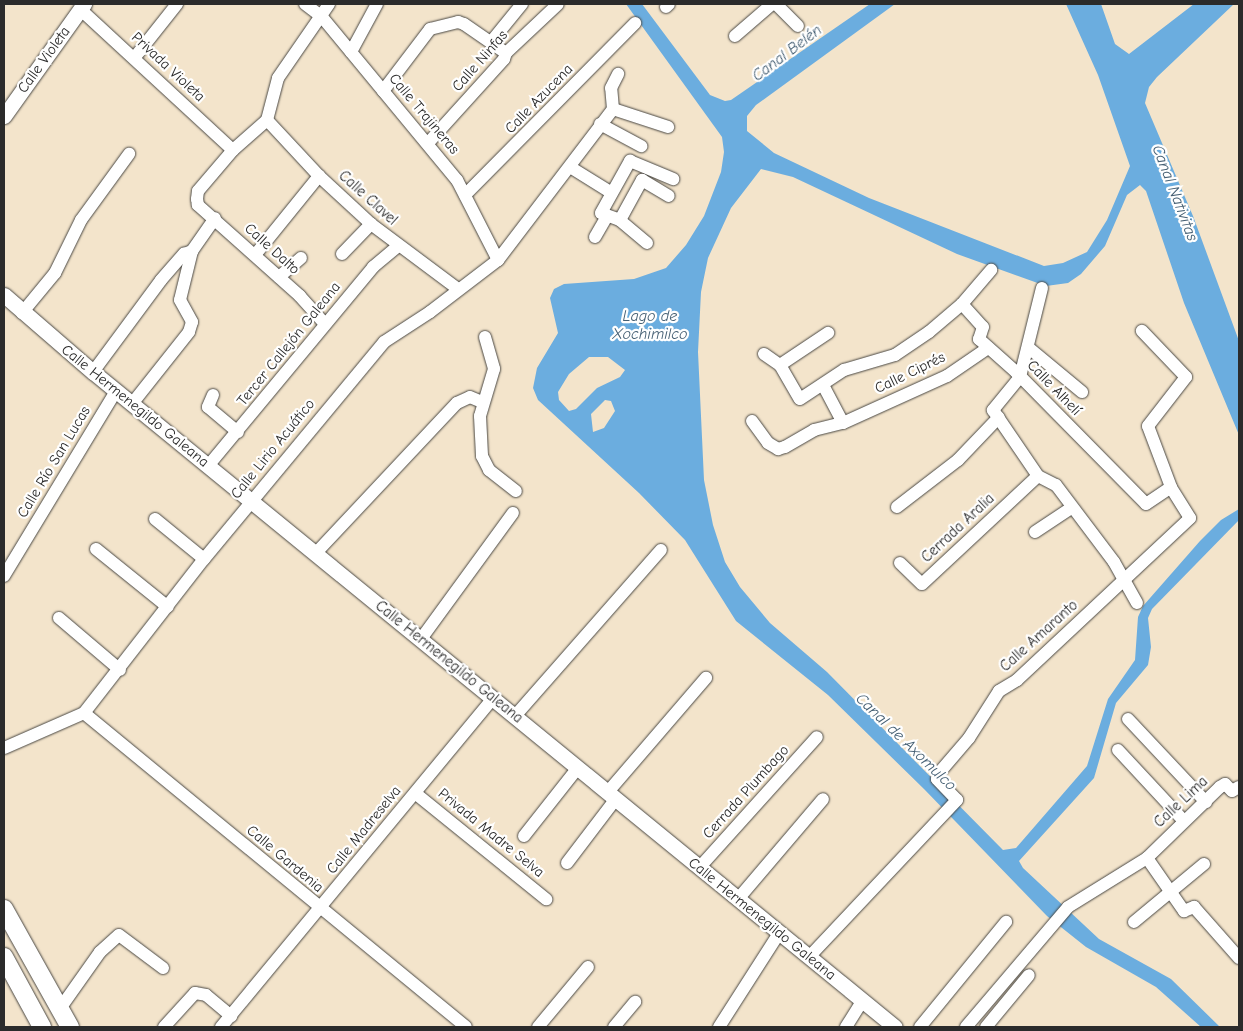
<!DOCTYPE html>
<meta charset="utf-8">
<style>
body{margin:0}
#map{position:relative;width:1243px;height:1031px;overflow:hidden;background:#f3e4cb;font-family:"Comic Neue",sans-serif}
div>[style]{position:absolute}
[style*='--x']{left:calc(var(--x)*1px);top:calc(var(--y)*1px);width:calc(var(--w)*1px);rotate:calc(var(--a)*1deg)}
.water>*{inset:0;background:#6baddf}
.roads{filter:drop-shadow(0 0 1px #494743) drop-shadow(0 0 1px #494743)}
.minor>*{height:12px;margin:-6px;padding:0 6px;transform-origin:6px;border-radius:6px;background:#fff}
.tertiary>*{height:15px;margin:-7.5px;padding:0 7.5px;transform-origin:7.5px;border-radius:7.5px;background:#fff}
.secondary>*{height:18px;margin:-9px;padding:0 9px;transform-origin:9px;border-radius:9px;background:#fff}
span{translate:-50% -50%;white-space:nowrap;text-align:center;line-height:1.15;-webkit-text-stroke:4.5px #fff;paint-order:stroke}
.street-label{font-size:15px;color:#2b2b2b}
.water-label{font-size:16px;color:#455f73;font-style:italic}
.frame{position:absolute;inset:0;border:5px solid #2b2b2b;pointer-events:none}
</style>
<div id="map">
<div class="water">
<i style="clip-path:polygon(evenodd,626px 4px,642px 4px,710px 95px,725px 101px,731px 100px,870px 4px,895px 4px,756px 105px,747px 116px,747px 131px,774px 153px,869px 198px,1044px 266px,1063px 263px,1087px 252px,1107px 220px,1130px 166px,1098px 75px,1066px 4px,1101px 4px,1115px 44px,1129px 54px,1194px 4px,1234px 4px,1157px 77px,1149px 87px,1145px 103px,1193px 216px,1239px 341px,1239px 435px,1184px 303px,1146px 191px,1140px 185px,1127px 195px,1105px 246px,1081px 274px,1068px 283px,1046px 286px,957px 254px,793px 177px,761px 169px,731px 208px,708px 258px,701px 292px,698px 352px,704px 480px,713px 525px,725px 562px,740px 587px,770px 623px,827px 672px,1003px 850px,1016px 848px,1087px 766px,1108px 699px,1135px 660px,1138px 617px,1143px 606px,1200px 541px,1221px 520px,1239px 509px,1239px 520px,1152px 609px,1148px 618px,1151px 647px,1148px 665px,1116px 703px,1094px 778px,1019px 861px,1023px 868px,1099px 939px,1171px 979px,1220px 1027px,1201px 1027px,1156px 987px,1086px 947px,1047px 916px,924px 789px,828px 695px,736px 621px,685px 540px,639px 493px,538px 400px,533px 388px,537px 368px,558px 333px,550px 298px,554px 289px,564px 284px,634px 279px,666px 268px,686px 245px,704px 216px,721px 172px,724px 152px,722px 137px,626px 4px,589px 357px,608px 357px,625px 370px,620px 377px,597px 388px,576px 409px,569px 411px,559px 400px,558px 392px,569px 374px,589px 357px,626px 4px,605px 400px,611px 401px,615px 411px,604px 428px,593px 432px,591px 414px,605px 400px)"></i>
</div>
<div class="roads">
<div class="minor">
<i style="--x:305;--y:4;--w:21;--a:37"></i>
<i style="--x:322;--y:17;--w:212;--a:50.4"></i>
<i style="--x:457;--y:180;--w:90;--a:62.9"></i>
<i style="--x:776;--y:4;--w:31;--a:45"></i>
<i style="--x:666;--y:7;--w:4;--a:-45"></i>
<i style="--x:80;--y:9;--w:208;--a:42.7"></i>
<i style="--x:735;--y:36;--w:49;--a:-40.9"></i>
<i style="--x:491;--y:42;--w:49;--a:-50.8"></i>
<i style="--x:351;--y:52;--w:55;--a:-61.6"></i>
<i style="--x:135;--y:57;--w:68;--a:-51.6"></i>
<i style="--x:383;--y:91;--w:78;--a:-52.8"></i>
<i style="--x:430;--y:29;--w:29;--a:-14"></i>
<i style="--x:458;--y:22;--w:6;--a:18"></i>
<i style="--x:464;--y:24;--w:51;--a:34.6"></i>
<i style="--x:613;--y:109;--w:58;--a:18.1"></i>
<i style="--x:267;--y:120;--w:76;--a:47.1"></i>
<i style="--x:319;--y:176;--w:71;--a:42.7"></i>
<i style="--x:371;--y:224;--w:109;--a:36.8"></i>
<i style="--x:600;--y:124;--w:47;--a:28.2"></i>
<i style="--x:429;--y:142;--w:112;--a:-47.9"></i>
<i style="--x:504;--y:59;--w:6;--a:-72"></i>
<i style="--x:506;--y:53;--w:71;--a:-43.3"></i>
<i style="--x:570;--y:167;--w:49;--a:31.8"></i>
<i style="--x:465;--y:195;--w:242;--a:-45.3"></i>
<i style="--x:620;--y:220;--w:46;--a:-61.2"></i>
<i style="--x:642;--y:180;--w:31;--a:31"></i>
<i style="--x:595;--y:237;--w:24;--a:-60"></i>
<i style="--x:647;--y:243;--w:35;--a:-140"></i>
<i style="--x:620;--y:220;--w:20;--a:-160"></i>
<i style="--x:601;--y:213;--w:60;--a:-60.9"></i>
<i style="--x:630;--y:161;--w:47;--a:22.7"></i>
<i style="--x:192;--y:251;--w:40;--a:-55.1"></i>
<i style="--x:342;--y:254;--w:42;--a:-46"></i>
<i style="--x:255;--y:255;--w:102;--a:-51"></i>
<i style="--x:279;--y:277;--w:29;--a:-41"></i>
<i style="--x:1042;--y:288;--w:92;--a:103.9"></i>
<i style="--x:1020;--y:377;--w:43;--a:129.3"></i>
<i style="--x:993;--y:410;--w:80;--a:55.7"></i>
<i style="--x:1038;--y:476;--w:20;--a:27"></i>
<i style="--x:1056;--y:485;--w:96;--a:53"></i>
<i style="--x:1114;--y:562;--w:47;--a:60.7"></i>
<i style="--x:962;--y:304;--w:31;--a:48"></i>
<i style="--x:983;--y:327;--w:13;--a:108"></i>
<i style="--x:979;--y:339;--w:50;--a:41.7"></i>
<i style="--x:1016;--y:372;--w:185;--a:45.4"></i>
<i style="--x:1146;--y:504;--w:30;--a:-34"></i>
<i style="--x:22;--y:313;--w:52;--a:-50.5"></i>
<i style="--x:55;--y:273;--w:59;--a:-63.9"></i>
<i style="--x:81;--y:220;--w:82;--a:-54"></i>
<i style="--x:325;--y:324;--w:38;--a:-132"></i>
<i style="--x:300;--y:296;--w:137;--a:-138.3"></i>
<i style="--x:198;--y:205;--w:6;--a:-99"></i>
<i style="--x:197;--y:199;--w:8;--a:-83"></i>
<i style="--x:198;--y:191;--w:54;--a:-49.5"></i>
<i style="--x:233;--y:150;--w:45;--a:-41.4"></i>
<i style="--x:267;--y:120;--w:43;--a:-75.3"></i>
<i style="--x:278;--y:78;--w:90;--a:-55.4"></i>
<i style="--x:485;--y:337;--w:33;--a:74"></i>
<i style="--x:494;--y:369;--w:49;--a:106.6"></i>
<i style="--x:480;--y:416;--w:40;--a:87.1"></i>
<i style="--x:482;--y:456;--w:16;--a:63"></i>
<i style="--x:489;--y:470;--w:34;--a:38"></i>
<i style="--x:1029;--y:348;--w:69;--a:39.7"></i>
<i style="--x:764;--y:354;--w:19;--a:35"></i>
<i style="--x:780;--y:365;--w:39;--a:60"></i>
<i style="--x:800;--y:399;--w:53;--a:-33.4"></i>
<i style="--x:844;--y:370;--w:53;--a:-16.4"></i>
<i style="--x:895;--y:355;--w:41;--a:-34.1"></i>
<i style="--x:929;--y:332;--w:43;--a:-40.3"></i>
<i style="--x:962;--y:304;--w:45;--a:-49.5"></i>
<i style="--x:780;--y:365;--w:58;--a:-33.7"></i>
<i style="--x:93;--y:372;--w:114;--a:-53.5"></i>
<i style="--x:161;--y:280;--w:35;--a:-49"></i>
<i style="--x:184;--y:254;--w:9;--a:-21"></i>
<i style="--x:192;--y:251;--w:50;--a:103.8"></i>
<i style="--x:180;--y:300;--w:25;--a:61"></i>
<i style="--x:192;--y:322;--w:10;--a:107"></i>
<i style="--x:189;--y:332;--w:92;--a:128.4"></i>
<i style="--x:823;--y:385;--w:43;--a:62.2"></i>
<i style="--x:213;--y:395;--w:13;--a:113"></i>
<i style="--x:208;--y:407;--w:39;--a:40"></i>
<i style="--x:752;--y:421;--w:27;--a:54"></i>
<i style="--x:768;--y:443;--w:12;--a:31"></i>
<i style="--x:778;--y:449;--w:7;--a:-16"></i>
<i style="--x:785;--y:447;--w:34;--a:-30"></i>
<i style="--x:814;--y:430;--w:30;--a:-14"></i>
<i style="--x:843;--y:423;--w:114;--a:-24.3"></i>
<i style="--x:947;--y:376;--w:50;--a:-34.3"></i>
<i style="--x:208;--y:466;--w:259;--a:-50.3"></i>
<i style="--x:373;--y:267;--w:33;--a:-40"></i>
<i style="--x:897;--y:507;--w:77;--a:-37.6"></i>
<i style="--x:958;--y:460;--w:59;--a:-46.4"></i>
<i style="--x:155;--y:519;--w:63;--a:39.2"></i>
<i style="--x:1035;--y:532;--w:43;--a:-33.7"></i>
<i style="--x:96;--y:549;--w:92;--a:38.9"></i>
<i style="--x:315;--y:554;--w:207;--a:-46.8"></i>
<i style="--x:457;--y:403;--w:14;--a:-25"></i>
<i style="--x:470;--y:397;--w:13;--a:23"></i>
<i style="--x:900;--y:563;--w:30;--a:44"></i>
<i style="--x:922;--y:584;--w:158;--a:-43"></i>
<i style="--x:4;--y:576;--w:216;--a:-58.8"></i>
<i style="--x:59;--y:618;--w:80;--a:40.4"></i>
<i style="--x:421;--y:639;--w:156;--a:-53.9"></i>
<i style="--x:84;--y:713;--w:494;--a:39.4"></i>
<i style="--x:515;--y:716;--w:221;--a:-48.7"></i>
<i style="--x:1128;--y:719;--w:114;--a:46.8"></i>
<i style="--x:4;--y:748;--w:87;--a:-23.6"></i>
<i style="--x:84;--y:713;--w:195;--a:-52.1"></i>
<i style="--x:204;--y:559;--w:282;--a:-50.3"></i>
<i style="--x:384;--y:342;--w:55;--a:-33.1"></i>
<i style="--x:430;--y:312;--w:86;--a:-37.4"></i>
<i style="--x:498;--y:260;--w:190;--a:-52.7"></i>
<i style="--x:613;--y:109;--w:21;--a:-95"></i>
<i style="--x:611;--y:88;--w:16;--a:-63"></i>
<i style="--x:1118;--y:750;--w:96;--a:47.1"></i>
<i style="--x:415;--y:793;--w:169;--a:39"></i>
<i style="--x:607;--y:793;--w:152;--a:-49.3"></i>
<i style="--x:524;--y:836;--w:85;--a:-51.7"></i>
<i style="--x:1147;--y:858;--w:65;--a:55.1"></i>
<i style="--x:1184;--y:911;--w:11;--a:-22"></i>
<i style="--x:1194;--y:907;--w:68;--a:48.6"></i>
<i style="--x:567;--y:863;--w:79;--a:-52.7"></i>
<i style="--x:699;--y:868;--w:176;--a:-48"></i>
<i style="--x:738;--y:899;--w:131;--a:-49.6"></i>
<i style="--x:1134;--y:922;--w:91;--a:-39.6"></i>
<i style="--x:809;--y:957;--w:216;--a:-46.7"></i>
<i style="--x:957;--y:800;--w:29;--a:-134"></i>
<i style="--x:937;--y:779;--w:6;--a:-72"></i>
<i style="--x:939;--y:773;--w:46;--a:-49.4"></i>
<i style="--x:969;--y:738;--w:56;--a:-57.4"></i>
<i style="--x:999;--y:691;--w:21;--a:-31"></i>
<i style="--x:1017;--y:680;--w:237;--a:-43.1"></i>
<i style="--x:1190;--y:518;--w:36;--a:-122"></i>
<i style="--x:1171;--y:487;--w:65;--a:-110.7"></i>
<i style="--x:1148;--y:426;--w:62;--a:-52.2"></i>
<i style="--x:1186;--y:377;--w:64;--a:-133.7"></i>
<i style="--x:59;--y:1010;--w:71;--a:-54.7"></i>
<i style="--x:100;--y:952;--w:25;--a:-42"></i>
<i style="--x:119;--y:935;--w:55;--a:36.9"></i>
<i style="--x:164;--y:1027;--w:46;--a:-47.6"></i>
<i style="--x:195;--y:993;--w:11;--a:10"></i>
<i style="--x:206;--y:995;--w:33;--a:40"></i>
<i style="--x:221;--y:1027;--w:427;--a:-50.4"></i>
<i style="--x:538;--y:1027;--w:78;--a:-50.2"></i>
<i style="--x:614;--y:1027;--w:33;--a:-50"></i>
<i style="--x:719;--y:1027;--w:112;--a:-57.4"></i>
<i style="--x:846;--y:1027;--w:32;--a:-58"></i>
<i style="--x:920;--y:1027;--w:136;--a:-50.7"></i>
<i style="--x:966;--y:1027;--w:157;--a:-49.6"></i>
<i style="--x:1068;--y:907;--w:93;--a:-31.8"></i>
<i style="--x:1147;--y:858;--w:102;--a:-44.2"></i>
<i style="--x:1220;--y:787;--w:6;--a:-31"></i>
<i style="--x:1225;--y:784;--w:10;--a:45"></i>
<i style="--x:1232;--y:791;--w:8;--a:-30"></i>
<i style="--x:986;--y:1027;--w:67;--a:-50.4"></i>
</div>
<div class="tertiary">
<i style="--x:4;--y:116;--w:138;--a:-54.5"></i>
<i style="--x:4;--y:295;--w:118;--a:40.9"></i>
<i style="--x:93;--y:372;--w:1035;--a:39.24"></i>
</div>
<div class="secondary">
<i style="--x:4;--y:909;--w:135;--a:60.8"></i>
<i style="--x:4;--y:957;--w:80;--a:61.5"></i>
</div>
</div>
<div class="street-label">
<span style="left:44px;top:60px;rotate:-54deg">Calle Violeta</span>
<span style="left:480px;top:61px;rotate:-49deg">Calle Ninfas</span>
<span style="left:168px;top:67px;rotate:43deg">Privada Violeta</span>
<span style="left:539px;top:99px;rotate:-46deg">Calle Azucena</span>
<span style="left:424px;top:114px;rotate:50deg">Calle Trajineras</span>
<span style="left:368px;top:198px;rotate:42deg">Calle Clavel</span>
<span style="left:272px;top:249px;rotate:42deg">Calle Dalto</span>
<span style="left:289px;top:344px;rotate:-51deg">Tercer Callejón Galeana</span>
<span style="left:910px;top:373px;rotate:-26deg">Calle Ciprés</span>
<span style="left:1054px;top:388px;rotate:46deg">Calle Alhelí</span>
<span style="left:135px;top:406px;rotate:39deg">Calle Hermenegildo Galeana</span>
<span style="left:273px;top:449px;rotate:-51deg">Calle Lirio Acuático</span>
<span style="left:54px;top:462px;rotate:-59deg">Calle Río San Lucas</span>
<span style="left:958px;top:528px;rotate:-43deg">Cerrada Aralia</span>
<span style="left:1039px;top:636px;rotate:-42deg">Calle Amaranto</span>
<span style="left:449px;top:662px;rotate:39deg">Calle Hermenegildo Galeana</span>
<span style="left:746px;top:792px;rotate:-48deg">Cerrada Plumbago</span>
<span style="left:1181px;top:802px;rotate:-43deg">Calle Lima</span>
<span style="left:364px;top:830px;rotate:-51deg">Calle Madreselva</span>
<span style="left:491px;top:833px;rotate:39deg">Privada Madre Selva</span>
<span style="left:285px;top:859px;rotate:40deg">Calle Gardenia</span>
<span style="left:762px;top:919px;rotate:39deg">Calle Hermenegildo Galeana</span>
</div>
<div class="water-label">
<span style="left:787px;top:53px;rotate:-37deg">Canal Belén</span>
<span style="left:1175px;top:193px;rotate:69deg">Canal Nativitas</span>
<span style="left:650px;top:325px">Lago de<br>Xochimilco</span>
<span style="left:906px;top:742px;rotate:44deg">Canal de Axomulco</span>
</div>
<div class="frame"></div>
</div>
